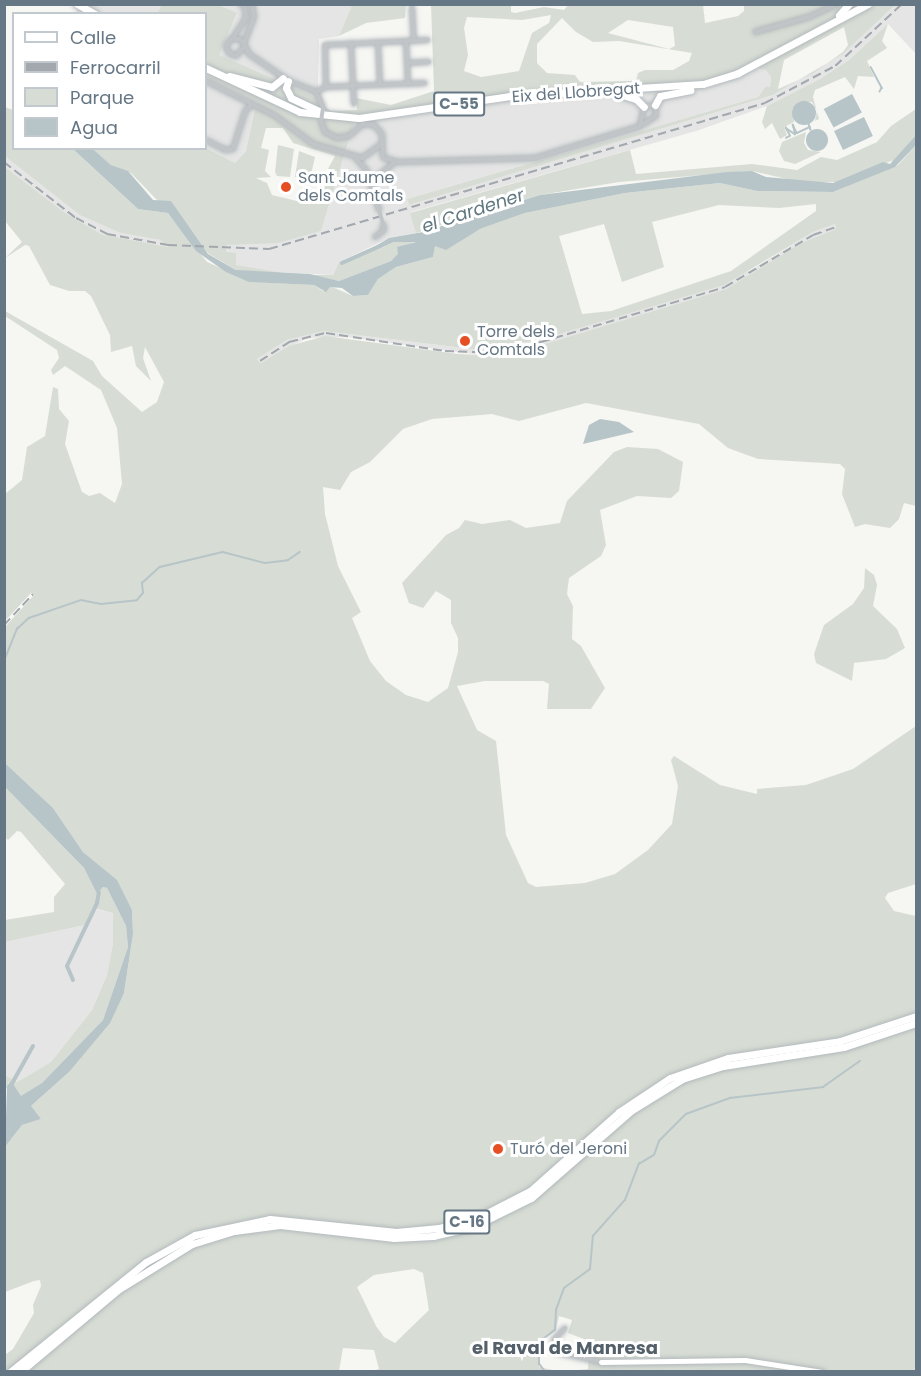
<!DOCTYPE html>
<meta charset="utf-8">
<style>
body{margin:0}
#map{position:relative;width:921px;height:1376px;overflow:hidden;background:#f6f6f3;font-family:Poppins,sans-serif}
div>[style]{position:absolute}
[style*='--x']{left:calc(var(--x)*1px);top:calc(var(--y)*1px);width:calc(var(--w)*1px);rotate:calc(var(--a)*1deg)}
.built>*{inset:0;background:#e4e5e4}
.green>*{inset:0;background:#d7ddd4}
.water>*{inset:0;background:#b7c4c8;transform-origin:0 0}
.round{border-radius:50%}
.stream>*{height:1.5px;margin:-0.75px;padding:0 0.75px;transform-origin:0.75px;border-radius:0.75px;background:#b7c4c8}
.canal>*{height:4px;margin:-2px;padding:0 2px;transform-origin:2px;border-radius:2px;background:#b7c4c8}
.roads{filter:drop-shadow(0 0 2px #b3b9bd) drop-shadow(0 0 2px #b3b9bd)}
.street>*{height:4px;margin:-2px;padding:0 2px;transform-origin:2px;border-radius:2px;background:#c1c5c8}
.secondary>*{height:5px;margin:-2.5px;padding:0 2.5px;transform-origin:2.5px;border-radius:2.5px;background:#fff}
.highway>*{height:7px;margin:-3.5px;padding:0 3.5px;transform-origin:3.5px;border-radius:3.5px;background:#fff}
.rail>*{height:1.5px;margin-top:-0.75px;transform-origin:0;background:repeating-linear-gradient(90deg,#a2a8ae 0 9px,transparent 0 13.5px)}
.street-bridge>*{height:4px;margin:-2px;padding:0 2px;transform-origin:2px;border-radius:2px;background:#c1c5c8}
.dots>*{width:16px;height:16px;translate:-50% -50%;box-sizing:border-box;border:3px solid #fff;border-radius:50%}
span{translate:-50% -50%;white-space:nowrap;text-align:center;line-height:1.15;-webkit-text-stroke:6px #fff;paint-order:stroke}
.shield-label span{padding:2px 4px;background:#fff;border:2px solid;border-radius:4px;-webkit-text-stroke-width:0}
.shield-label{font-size:15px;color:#657684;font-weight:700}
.street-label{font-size:16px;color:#657684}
.poi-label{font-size:16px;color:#657684}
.left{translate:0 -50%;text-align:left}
.water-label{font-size:18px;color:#607881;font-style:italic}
.neighbourhood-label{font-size:18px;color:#535f69;font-weight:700}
.frame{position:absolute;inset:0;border:6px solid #657684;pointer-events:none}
.legend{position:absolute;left:12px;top:12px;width:195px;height:138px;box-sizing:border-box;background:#fff;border:2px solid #c1c8ce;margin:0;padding:8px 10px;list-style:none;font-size:18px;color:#657684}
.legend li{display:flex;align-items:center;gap:12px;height:30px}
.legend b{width:30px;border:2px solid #c1c8ce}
</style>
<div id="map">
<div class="built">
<i style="clip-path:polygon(80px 5px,161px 5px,158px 13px,75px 14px)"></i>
<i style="clip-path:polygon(218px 5px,352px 5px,339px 36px,319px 39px,318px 85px,326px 109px,309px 94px,218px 55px,237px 14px)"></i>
<i style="clip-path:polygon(895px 5px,916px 5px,916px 54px,888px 24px,849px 60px,820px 79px,767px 106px,696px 131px,411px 212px,416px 233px,389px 238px,339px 262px,333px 275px,256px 271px,236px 265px,226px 252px,226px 245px,321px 231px,355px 120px,518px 99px,595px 94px,626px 96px,636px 92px,699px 89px,735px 79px,757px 68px,766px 69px,771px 77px,770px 87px,766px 86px,758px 97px,407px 199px,409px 205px,773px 95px,843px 54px)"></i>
<i style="clip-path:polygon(206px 78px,256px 103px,246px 151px,235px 163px,206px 148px)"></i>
<i style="clip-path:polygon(5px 156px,121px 233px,160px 240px,168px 247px,101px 234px,64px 212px,5px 167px)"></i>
<i style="clip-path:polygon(835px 224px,836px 229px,801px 243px,726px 289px,541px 345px,481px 355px,348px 337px,307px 338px,261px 363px,257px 359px,287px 340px,324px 331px,480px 350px,539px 340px,751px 270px,813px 232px)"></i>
<i style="clip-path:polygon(93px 908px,113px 913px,113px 943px,107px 975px,92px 1010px,51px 1062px,17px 1082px,5px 1078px,5px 942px,85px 925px)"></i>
</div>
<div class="green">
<i style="clip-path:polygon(evenodd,569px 4px,703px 5px,705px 23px,738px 16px,744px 11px,744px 5px,895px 5px,843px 54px,773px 95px,409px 205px,407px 199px,758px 97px,766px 86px,770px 87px,771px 77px,766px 70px,757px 68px,735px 79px,699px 89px,636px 92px,626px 96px,595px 94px,518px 99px,355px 120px,321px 231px,278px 243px,226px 245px,226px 252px,236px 253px,236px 265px,288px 274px,240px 272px,209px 254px,131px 173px,111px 165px,93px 149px,206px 148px,235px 163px,246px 151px,256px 103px,206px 78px,206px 14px,158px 13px,161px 5px,218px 5px,237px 13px,219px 55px,309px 94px,331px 111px,357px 110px,356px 98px,391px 105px,434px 91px,431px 5px,511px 5px,511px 12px,515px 13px,544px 7px,564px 10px,569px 4px,551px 15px,549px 23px,532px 33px,519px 71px,481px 77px,464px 71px,468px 55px,464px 28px,467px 17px,522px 20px,551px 15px,569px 4px,562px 18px,576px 32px,593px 42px,619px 41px,692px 53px,689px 61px,673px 70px,645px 70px,638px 73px,636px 81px,580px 82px,575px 75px,547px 73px,537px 63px,537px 44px,562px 18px,569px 4px,628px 20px,673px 27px,675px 46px,669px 49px,608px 33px,628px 20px,569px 4px,844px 27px,848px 45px,843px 52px,812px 74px,778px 89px,784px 60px,844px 27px,569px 4px,266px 128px,283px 128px,293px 143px,335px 156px,309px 204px,272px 195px,267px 183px,256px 178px,271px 177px,265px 171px,269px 150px,261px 148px,266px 128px)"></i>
<i style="clip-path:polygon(352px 5px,406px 5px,405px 18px,366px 23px,339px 36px)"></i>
<i style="clip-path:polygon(888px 24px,882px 41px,887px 48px,867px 61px,874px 77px,858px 76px,854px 89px,845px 77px,815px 90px,813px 97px,819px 119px,815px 121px,817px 111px,812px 102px,799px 102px,792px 110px,794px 122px,784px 127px,787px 135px,780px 139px,772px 123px,765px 129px,762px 122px,767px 106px,820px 79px,849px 60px)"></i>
<i style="clip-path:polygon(916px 101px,916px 135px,894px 160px,837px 182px,800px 182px,752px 171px,619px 182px,540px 195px,416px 233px,410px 213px,630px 150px,636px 174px,752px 164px,797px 170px,821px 157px,837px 160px,877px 142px,891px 126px,916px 109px)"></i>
<i style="clip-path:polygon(evenodd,5px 107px,13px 110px,14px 148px,73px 149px,138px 209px,168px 213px,207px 262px,252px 282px,314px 285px,323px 291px,330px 286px,353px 296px,368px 295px,378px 279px,396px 267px,433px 257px,435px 245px,448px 247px,480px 229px,525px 213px,625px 193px,720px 183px,757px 191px,833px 192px,898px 165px,916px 145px,916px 506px,904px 503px,899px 519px,890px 528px,865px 524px,855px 527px,842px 494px,845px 469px,840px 464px,758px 459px,728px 448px,699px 424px,586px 403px,519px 421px,492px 414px,432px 419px,403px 429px,370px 462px,351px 472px,340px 490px,323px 487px,325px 514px,338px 566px,361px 612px,352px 618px,370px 661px,386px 681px,406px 695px,428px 702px,448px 688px,458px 652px,458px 638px,451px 623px,451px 600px,436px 591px,423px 608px,409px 603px,402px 583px,446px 535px,459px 528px,465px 520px,482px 524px,510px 520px,526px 528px,560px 523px,567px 501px,614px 452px,627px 447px,658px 449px,683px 462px,679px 491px,671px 498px,637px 496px,600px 510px,606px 545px,601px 556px,569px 578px,567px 594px,573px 606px,572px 639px,581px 646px,605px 688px,591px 709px,547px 709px,549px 684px,543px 681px,485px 681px,457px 686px,477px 730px,496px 741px,506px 835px,528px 883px,536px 887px,585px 883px,615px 874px,648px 850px,672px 824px,678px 786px,671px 760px,674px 756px,720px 785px,757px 794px,757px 789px,806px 785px,853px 769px,916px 726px,916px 884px,888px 893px,885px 898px,894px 911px,916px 916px,916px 1371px,570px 1371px,588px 1369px,589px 1353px,605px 1354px,605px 1347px,568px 1333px,572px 1320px,559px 1316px,556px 1330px,540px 1342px,539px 1367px,557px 1371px,372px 1371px,379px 1369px,374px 1350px,343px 1348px,339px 1371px,5px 1371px,5px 1355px,13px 1349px,34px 1313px,33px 1305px,41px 1286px,40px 1280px,34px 1281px,5px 1292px,5px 1147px,22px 1125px,41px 1119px,30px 1107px,69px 1072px,124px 993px,133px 934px,132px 910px,103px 869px,83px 852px,53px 808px,5px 763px,5px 627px,34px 595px,31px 593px,5px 621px,5px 494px,22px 480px,27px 447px,45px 436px,53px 387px,58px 389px,59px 409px,69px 421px,65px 444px,82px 492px,89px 496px,100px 493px,115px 503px,122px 484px,117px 428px,101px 390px,65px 366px,53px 375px,51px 370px,59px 358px,57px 350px,5px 316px,5px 311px,93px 361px,102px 376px,142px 412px,157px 402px,164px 382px,145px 347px,143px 358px,151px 381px,136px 366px,132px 346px,111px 352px,110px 335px,91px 296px,85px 291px,69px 291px,50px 285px,29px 246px,25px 245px,5px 258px,22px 242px,5px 221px,5px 167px,64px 212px,101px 234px,168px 247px,160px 240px,121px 233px,80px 215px,5px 156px,5px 107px,816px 204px,816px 211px,731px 271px,611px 311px,582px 314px,559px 236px,604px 224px,622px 282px,664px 267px,652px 222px,719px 205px,779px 208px,816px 204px,5px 107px,835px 224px,836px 229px,801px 243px,726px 289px,541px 345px,481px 355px,458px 354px,325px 336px,289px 346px,261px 363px,257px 359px,287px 340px,324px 331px,480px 350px,539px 340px,724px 285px,813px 232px,835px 224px,5px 107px,414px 1269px,423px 1273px,429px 1310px,395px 1343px,384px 1337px,376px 1326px,357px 1287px,374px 1275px,414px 1269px)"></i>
<i style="clip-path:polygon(806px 132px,804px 143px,808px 150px,821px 152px,795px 164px,784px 161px,779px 151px,782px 142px)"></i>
<i style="clip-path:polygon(278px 145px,294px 149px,290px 177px,277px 176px,275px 172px)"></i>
<i style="clip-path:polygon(299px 151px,315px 157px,310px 179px,295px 177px)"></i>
<i style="clip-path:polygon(417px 241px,397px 248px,399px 254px,391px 261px,339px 281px,310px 275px,333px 275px,339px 262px,374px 247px,377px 250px,394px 242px)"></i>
<i style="clip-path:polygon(865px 568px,874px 575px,877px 585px,873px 606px,897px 629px,905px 648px,886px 659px,854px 663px,852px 681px,816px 663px,814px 654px,824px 625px,853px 604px,864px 588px)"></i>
<i style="clip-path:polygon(5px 787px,84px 868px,97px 894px,103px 887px,107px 888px,126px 926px,128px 947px,103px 1020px,42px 1083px,21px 1097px,9px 1082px,5px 1092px,6px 1076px,17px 1082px,51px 1062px,92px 1010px,107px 975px,113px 943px,113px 913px,94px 908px,85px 925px,5px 942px,5px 920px,54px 912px,54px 897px,65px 884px,21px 832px,17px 831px,8px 840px,5px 837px)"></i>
</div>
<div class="water">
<i style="left:852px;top:94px;width:21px;height:32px;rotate:62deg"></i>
<i class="round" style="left:792px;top:101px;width:24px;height:24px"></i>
<i style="left:864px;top:117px;width:21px;height:33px;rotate:65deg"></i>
<i class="round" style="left:806px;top:129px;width:22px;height:22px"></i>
<i style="clip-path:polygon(916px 135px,916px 145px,895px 167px,833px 192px,757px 191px,720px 183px,625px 193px,525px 213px,480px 229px,446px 250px,435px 246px,433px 257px,396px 267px,378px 279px,368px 295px,353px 296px,342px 288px,330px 287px,326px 292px,314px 285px,249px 282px,226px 272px,196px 251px,168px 213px,138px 209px,73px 149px,93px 149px,111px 165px,128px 171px,153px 200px,171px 201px,208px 254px,236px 270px,310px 274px,339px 281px,391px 261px,398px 254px,397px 247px,416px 242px,394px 242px,376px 250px,374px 247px,389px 238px,423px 232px,540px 195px,727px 172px,752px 171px,766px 177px,833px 183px,883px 162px,890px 164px)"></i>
<i style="clip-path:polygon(600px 419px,619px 422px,634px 432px,583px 444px,589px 425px)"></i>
<i style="clip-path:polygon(5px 763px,53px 808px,83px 852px,117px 880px,132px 910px,133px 934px,124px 993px,110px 1023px,69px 1072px,31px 1106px,41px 1119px,22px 1125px,5px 1147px,7px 1086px,10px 1082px,13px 1084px,21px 1096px,42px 1083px,103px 1020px,128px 947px,126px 926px,107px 888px,103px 887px,97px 894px,84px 868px,5px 787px)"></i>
</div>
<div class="stream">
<i style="--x:871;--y:67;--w:24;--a:62"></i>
<i style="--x:882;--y:88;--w:4;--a:117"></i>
<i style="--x:809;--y:124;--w:6;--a:72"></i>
<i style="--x:786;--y:138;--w:4;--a:-27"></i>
<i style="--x:790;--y:136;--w:9;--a:-117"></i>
<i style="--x:786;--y:128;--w:11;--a:34"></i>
<i style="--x:795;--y:134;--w:9;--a:-103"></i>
<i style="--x:793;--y:125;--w:9;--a:63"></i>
<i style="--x:797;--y:133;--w:14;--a:-25"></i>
<i style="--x:4;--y:661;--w:35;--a:-68"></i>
<i style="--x:17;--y:629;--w:16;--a:-43"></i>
<i style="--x:29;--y:618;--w:55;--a:-19.1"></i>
<i style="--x:81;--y:600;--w:20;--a:11"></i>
<i style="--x:101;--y:604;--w:36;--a:-6"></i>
<i style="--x:137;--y:600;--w:9;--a:-49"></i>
<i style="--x:143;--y:593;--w:10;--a:-96"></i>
<i style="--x:142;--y:583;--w:24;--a:-42"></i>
<i style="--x:160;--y:567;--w:65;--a:-13.4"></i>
<i style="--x:223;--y:552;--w:43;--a:14.7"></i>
<i style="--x:265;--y:563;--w:23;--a:-7"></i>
<i style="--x:288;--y:560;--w:14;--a:-34"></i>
<i style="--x:545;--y:1372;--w:10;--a:-127"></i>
<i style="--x:539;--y:1364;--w:22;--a:-90"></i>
<i style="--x:539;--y:1342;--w:20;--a:-37"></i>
<i style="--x:555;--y:1330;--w:20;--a:-87"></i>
<i style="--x:556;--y:1310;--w:23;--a:-70"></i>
<i style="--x:564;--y:1288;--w:32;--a:-36"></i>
<i style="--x:590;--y:1269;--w:33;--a:-85"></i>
<i style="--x:593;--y:1236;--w:48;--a:-48.4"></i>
<i style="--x:625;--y:1200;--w:39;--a:-69"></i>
<i style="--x:639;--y:1164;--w:17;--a:-31"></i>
<i style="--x:654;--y:1155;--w:15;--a:-70"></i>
<i style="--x:659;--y:1141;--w:38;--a:-45"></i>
<i style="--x:686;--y:1114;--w:47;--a:-20"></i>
<i style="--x:730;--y:1098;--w:94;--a:-6.7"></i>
<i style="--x:823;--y:1087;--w:45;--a:-35.1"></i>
</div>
<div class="canal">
<i style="--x:342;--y:263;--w:42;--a:-24.1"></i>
<i style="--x:73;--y:980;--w:15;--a:-113"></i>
<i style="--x:67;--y:966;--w:70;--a:-64.5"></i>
<i style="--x:97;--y:903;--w:11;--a:-80"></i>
<i style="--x:10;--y:1087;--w:47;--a:-60.7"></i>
</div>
<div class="roads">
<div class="street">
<i style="--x:412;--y:7;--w:34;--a:87"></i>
<i style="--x:755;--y:32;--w:56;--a:-15.5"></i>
<i style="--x:809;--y:17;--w:31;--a:-25"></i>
<i style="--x:233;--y:38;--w:24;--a:-57"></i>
<i style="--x:246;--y:18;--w:11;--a:-95"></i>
<i style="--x:245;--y:7;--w:5;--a:-143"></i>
<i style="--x:406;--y:41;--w:43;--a:87.3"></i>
<i style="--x:378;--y:42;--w:43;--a:87.3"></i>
<i style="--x:244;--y:43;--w:28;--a:-69"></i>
<i style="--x:254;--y:17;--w:13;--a:-99"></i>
<i style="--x:351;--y:43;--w:61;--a:87.2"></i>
<i style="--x:244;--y:47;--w:12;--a:132"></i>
<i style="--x:236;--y:56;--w:8;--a:-157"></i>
<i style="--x:229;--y:53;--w:8;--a:-113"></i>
<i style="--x:226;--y:46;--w:9;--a:-54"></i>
<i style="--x:231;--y:39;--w:8;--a:0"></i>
<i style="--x:239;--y:39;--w:5;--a:37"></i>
<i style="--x:243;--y:42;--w:13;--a:63"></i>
<i style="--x:249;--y:54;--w:41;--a:34.1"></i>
<i style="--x:407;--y:63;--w:22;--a:-3"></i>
<i style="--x:206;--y:81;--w:76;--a:26.6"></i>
<i style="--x:274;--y:115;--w:49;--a:36.6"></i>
<i style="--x:313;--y:144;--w:51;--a:15.9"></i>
<i style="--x:362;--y:158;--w:24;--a:-35"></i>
<i style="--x:289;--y:81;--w:29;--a:22"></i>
<i style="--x:316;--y:92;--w:17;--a:66"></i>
<i style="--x:326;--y:87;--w:42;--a:-91.4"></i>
<i style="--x:325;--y:45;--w:103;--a:-2.8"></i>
<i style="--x:316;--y:92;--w:11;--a:-27"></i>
<i style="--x:326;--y:87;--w:99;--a:-2.3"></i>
<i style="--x:321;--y:121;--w:12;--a:70"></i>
<i style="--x:325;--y:132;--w:13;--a:27"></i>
<i style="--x:337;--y:138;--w:12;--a:-9"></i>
<i style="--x:349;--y:136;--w:18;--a:-41"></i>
<i style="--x:363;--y:124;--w:11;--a:5"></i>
<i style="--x:374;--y:125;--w:12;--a:48"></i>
<i style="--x:382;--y:134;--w:23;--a:88"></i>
<i style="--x:206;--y:140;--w:22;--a:27"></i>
<i style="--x:226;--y:150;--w:7;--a:-8"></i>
<i style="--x:233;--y:149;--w:40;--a:-72"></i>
<i style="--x:245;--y:111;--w:9;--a:-41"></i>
<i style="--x:356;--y:158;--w:17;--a:50"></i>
<i style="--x:367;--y:171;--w:41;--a:72.9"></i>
<i style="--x:384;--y:158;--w:15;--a:16"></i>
<i style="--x:398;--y:162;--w:137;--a:-1.7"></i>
<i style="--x:535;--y:158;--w:108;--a:-16.8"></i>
<i style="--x:638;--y:127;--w:8;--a:-30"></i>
<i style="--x:645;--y:123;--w:7;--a:-34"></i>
<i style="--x:651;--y:119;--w:6;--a:-31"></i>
<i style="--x:656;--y:116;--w:11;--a:-95"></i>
<i style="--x:655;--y:105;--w:11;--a:170"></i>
<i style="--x:644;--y:107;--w:19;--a:102"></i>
<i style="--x:371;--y:182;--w:30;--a:-40"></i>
<i style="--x:375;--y:237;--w:11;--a:-38"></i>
<i style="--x:384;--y:230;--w:6;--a:-99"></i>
<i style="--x:565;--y:1328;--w:16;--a:133"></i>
<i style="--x:554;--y:1340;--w:13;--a:72"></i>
<i style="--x:558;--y:1352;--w:44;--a:13.1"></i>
</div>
<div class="secondary">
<i style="--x:601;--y:1362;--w:144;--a:-0.8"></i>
<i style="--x:745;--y:1360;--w:78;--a:8.9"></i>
</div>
<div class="highway">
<i style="--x:77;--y:4;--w:21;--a:29"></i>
<i style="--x:839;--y:15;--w:15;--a:-48"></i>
<i style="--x:206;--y:68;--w:104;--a:25.1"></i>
<i style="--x:300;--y:112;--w:59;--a:5.8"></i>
<i style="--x:359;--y:118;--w:153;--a:-8.3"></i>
<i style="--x:510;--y:96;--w:193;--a:-3.6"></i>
<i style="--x:703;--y:84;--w:37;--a:-17"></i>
<i style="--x:738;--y:73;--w:147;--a:-28"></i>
<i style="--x:229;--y:76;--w:44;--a:14.3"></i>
<i style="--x:272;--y:87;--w:14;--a:-39"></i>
<i style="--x:288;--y:81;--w:7;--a:106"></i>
<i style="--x:286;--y:88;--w:11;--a:63"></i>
<i style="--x:291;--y:98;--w:33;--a:25"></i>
<i style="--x:616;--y:93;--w:21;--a:17"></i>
<i style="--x:636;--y:99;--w:11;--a:45"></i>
<i style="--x:655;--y:105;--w:10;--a:-61"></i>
<i style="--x:660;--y:96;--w:31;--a:-11"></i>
<i style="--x:10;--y:1372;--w:175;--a:-39"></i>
<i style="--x:146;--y:1262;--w:56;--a:-28.9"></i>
<i style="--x:195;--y:1235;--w:77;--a:-12"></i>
<i style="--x:270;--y:1219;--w:127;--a:5.9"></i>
<i style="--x:396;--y:1232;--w:43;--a:-5.3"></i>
<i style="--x:439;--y:1228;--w:35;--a:-13"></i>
<i style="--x:473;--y:1220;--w:64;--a:-27"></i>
<i style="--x:530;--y:1191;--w:119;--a:-41.6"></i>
<i style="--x:619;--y:1112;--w:61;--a:-33.7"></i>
<i style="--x:670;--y:1078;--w:61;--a:-19"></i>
<i style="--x:728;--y:1058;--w:113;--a:-8.6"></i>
<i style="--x:840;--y:1041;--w:80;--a:-18.2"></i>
<i style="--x:20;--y:1372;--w:129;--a:-40"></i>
<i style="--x:119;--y:1289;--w:86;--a:-31.7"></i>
<i style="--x:192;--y:1244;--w:44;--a:-17.2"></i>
<i style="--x:234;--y:1231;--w:46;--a:-7.4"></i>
<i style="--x:280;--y:1225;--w:115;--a:6.5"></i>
<i style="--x:394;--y:1238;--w:39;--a:-3"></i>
<i style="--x:433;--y:1236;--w:40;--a:-13"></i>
<i style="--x:472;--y:1227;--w:66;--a:-26.2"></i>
<i style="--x:531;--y:1198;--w:134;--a:-41.1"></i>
<i style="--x:632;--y:1110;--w:59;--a:-31.8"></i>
<i style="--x:682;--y:1079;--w:43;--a:-17.6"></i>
<i style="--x:723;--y:1066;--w:122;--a:-8.9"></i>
<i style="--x:844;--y:1047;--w:76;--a:-18.4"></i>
</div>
</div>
<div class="rail">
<i style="--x:4;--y:162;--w:91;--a:37.9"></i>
<i style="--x:76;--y:218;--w:35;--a:27"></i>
<i style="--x:107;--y:234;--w:62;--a:10.2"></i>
<i style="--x:168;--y:245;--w:101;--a:2.3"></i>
<i style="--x:269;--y:249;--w:517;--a:-16.4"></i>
<i style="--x:765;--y:103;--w:79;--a:-27.9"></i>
<i style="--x:835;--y:66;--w:91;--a:-42.8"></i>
<i style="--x:260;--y:361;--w:35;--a:-33"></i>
<i style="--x:289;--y:342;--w:38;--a:-14"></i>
<i style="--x:326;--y:333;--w:120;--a:8.6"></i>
<i style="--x:445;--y:351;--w:35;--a:2"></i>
<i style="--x:480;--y:352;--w:62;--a:-9.3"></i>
<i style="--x:541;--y:342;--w:192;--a:-16.6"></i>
<i style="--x:725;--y:287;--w:102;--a:-30.6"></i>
<i style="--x:813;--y:235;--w:24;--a:-19"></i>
<i style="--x:4;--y:625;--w:42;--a:-46.9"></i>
</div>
<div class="street-bridge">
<i style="--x:321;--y:121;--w:13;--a:-81"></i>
<i style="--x:379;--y:210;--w:15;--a:74"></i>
</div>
<div class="dots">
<i style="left:286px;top:187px;background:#e64f23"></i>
<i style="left:465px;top:341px;background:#e64f23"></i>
<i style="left:498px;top:1149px;background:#e64f23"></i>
</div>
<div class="shield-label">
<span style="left:459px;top:104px">C-55</span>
<span style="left:467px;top:1222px">C-16</span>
</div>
<div class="street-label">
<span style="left:576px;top:93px;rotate:-4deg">Eix del Llobregat</span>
</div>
<div class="poi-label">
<span class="left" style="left:298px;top:187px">Sant Jaume<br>dels Comtals</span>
<span class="left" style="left:477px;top:341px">Torre dels<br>Comtals</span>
<span class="left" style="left:510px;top:1149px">Turó del Jeroni</span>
</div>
<div class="water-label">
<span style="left:473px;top:211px;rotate:-18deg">el Cardener</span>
</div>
<div class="neighbourhood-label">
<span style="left:565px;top:1348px">el Raval de Manresa</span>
</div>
<div class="frame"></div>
<ul class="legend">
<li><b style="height:8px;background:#fff"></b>Calle</li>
<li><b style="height:8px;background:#a2a8ae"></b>Ferrocarril</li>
<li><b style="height:16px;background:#d7ddd4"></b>Parque</li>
<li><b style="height:16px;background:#b7c4c8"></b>Agua</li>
</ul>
</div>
